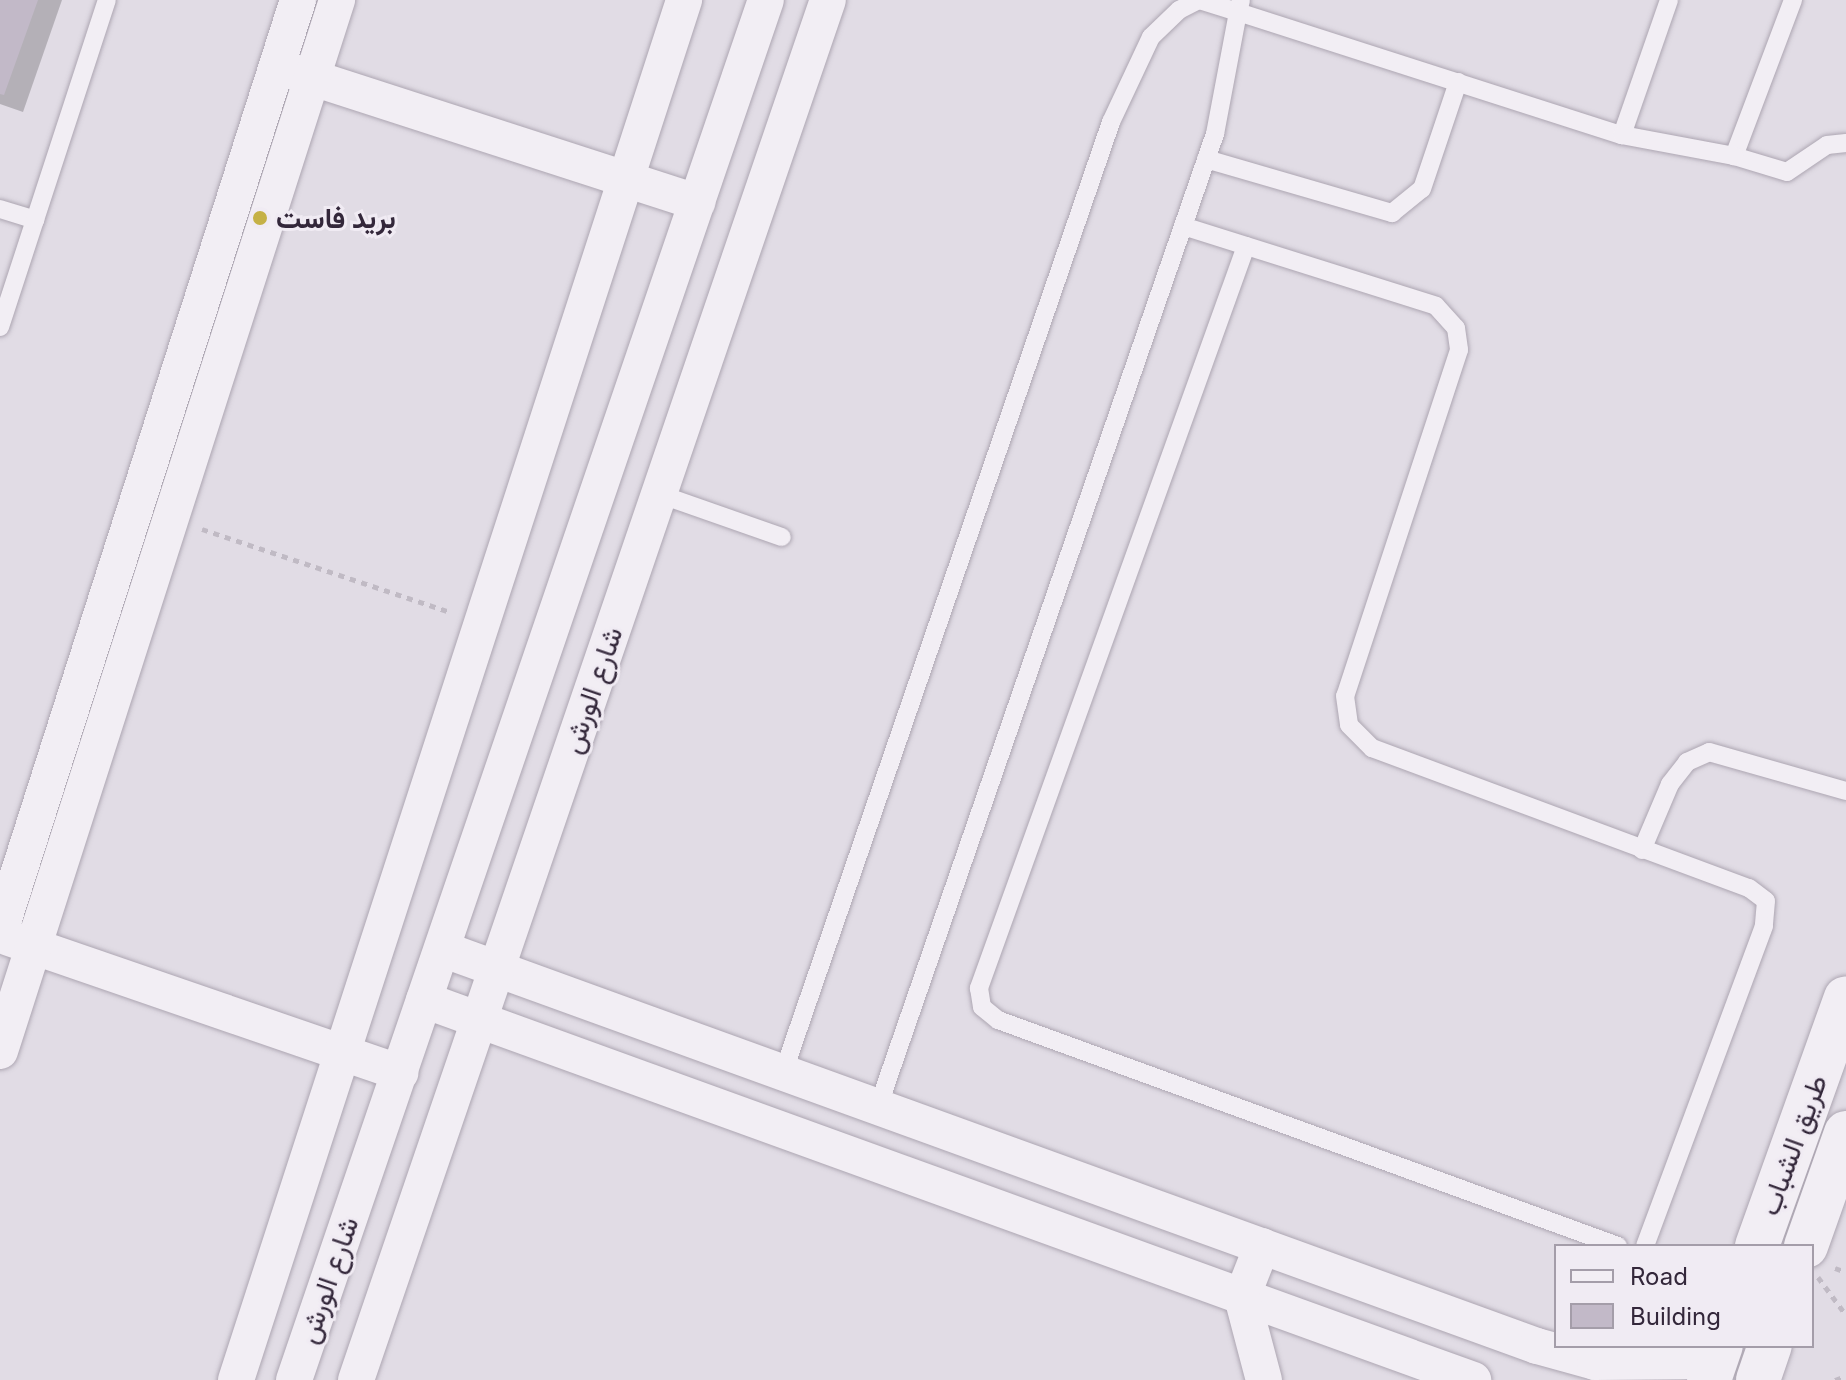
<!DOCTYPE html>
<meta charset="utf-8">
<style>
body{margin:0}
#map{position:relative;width:1846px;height:1380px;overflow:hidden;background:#e1dce5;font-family:Inter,Vazirmatn,sans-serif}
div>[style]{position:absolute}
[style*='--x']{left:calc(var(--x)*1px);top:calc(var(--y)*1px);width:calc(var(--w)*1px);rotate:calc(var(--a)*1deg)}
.shadow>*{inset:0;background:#0003}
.building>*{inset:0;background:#c2b9c8}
.path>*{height:5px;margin-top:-2.5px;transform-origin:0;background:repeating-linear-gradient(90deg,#c0bac4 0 6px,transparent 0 12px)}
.roads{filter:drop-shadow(0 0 2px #ada6b2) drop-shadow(0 0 2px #ada6b2)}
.service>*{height:18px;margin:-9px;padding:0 9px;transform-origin:9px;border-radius:9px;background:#f2eef4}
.minor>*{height:36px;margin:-18px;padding:0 18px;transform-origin:18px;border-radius:18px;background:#f2eef4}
.tertiary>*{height:44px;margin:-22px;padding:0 22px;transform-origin:22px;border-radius:22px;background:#f2eef4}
.dots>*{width:22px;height:22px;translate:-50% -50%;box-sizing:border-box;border:4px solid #f0ebf3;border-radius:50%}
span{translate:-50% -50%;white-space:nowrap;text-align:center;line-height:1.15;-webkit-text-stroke:6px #f0ebf3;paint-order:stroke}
.poi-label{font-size:28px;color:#33273a;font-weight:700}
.left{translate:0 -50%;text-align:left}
.street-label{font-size:28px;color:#33273a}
.legend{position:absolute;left:1554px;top:1244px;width:260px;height:104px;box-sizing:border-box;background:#f0ebf3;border:2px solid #a49da9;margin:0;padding:10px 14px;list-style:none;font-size:24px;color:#33273a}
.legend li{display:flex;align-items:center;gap:16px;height:40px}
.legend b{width:40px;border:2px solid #a49da9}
</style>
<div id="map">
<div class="shadow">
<i style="clip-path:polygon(0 0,62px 0,23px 112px,0 104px)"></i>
</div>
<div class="building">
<i style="clip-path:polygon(0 0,38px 0,4px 95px,0 94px)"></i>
</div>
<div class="path">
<i style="--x:202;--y:529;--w:262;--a:18.5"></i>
<i style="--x:1835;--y:1268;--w:12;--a:20"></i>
<i style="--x:1818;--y:1277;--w:47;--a:53.6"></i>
<i style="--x:1835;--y:1380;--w:12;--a:-20"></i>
</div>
<div class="roads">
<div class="service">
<i style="--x:1793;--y:0;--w:167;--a:110.7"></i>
<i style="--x:1734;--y:156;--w:55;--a:16.8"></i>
<i style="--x:1787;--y:172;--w:48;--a:-34"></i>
<i style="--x:1827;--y:145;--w:19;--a:-6"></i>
<i style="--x:1622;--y:135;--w:143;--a:-70.8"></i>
<i style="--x:1206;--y:159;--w:194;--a:16.2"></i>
<i style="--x:1392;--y:213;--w:38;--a:-39"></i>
<i style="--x:1422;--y:189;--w:113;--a:-71.4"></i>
<i style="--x:0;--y:209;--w:37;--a:17"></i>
<i style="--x:1183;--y:226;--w:265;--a:17.5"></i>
<i style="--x:1436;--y:306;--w:30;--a:48"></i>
<i style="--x:1456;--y:328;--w:22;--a:82"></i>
<i style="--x:1459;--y:350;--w:364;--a:108.2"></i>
<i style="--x:1345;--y:696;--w:29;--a:82"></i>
<i style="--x:1349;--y:725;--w:33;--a:45"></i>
<i style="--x:1372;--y:748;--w:402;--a:20.4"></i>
<i style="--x:1749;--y:888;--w:21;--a:37"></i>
<i style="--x:1766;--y:901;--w:25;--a:95"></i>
<i style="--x:1764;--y:926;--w:341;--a:110.4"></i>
<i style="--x:1246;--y:246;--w:789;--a:109.79"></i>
<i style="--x:979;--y:988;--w:19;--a:81"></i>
<i style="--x:982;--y:1007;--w:21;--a:39"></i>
<i style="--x:998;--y:1020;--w:660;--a:20.03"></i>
<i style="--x:0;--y:327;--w:344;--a:-71.9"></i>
<i style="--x:659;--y:494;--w:130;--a:19.3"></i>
<i style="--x:1642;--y:850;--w:72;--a:-67"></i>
<i style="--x:1670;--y:784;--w:28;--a:-52"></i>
<i style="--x:1687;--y:762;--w:24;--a:-24"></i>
<i style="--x:1709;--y:752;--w:142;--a:15.9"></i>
<i style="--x:783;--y:1073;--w:1006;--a:-70.97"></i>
<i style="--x:1111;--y:122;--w:94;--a:-64.8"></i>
<i style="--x:1151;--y:37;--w:39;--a:-44"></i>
<i style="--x:1179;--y:10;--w:22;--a:-27"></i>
<i style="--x:1199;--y:0;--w:41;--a:17.1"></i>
<i style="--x:1238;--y:12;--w:12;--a:-76"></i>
<i style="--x:878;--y:1107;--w:1030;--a:-70.9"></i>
<i style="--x:1215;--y:134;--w:124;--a:-79.3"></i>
<i style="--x:1238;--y:12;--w:403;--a:17.8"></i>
<i style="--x:1622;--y:135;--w:114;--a:10.6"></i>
</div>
<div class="minor">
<i style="--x:291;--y:71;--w:427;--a:17.9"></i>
<i style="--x:0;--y:931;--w:978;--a:-72.25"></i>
<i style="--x:9;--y:938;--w:414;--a:19"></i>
<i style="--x:442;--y:949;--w:1165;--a:19.93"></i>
<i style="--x:1537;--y:1346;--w:60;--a:15.4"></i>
<i style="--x:1595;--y:1362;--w:121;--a:-0.5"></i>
<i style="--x:424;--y:1000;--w:1116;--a:19.91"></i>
<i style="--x:0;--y:1051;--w:1104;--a:-72.22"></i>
<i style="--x:1262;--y:1246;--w:55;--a:111.4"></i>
<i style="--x:1242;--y:1297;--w:86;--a:75.2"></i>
<i style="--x:236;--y:1380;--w:1451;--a:-72.01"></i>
<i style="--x:294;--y:1380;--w:1458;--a:-71.12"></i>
<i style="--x:356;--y:1380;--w:1458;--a:-71.12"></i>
</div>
<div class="tertiary">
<i style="--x:1757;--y:1246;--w:263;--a:-70.3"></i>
<i style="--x:1806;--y:1246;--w:120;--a:-70.5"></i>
<i style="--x:1709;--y:1380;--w:36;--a:-71"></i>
<i style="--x:1758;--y:1380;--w:36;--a:-71"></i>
</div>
</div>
<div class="dots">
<i style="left:260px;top:218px;background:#c5b146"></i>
</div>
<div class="poi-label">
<span class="left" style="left:276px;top:218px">بريد فاست</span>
</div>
<div class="street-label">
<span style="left:592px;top:690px;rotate:-71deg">شارع الورش</span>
<span style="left:1793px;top:1145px;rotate:-70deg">طريق الشباب</span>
<span style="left:328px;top:1280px;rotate:-71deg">شارع الورش</span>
</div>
<ul class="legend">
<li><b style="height:10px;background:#f2eef4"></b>Road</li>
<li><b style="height:22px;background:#c2b9c8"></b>Building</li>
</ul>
</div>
